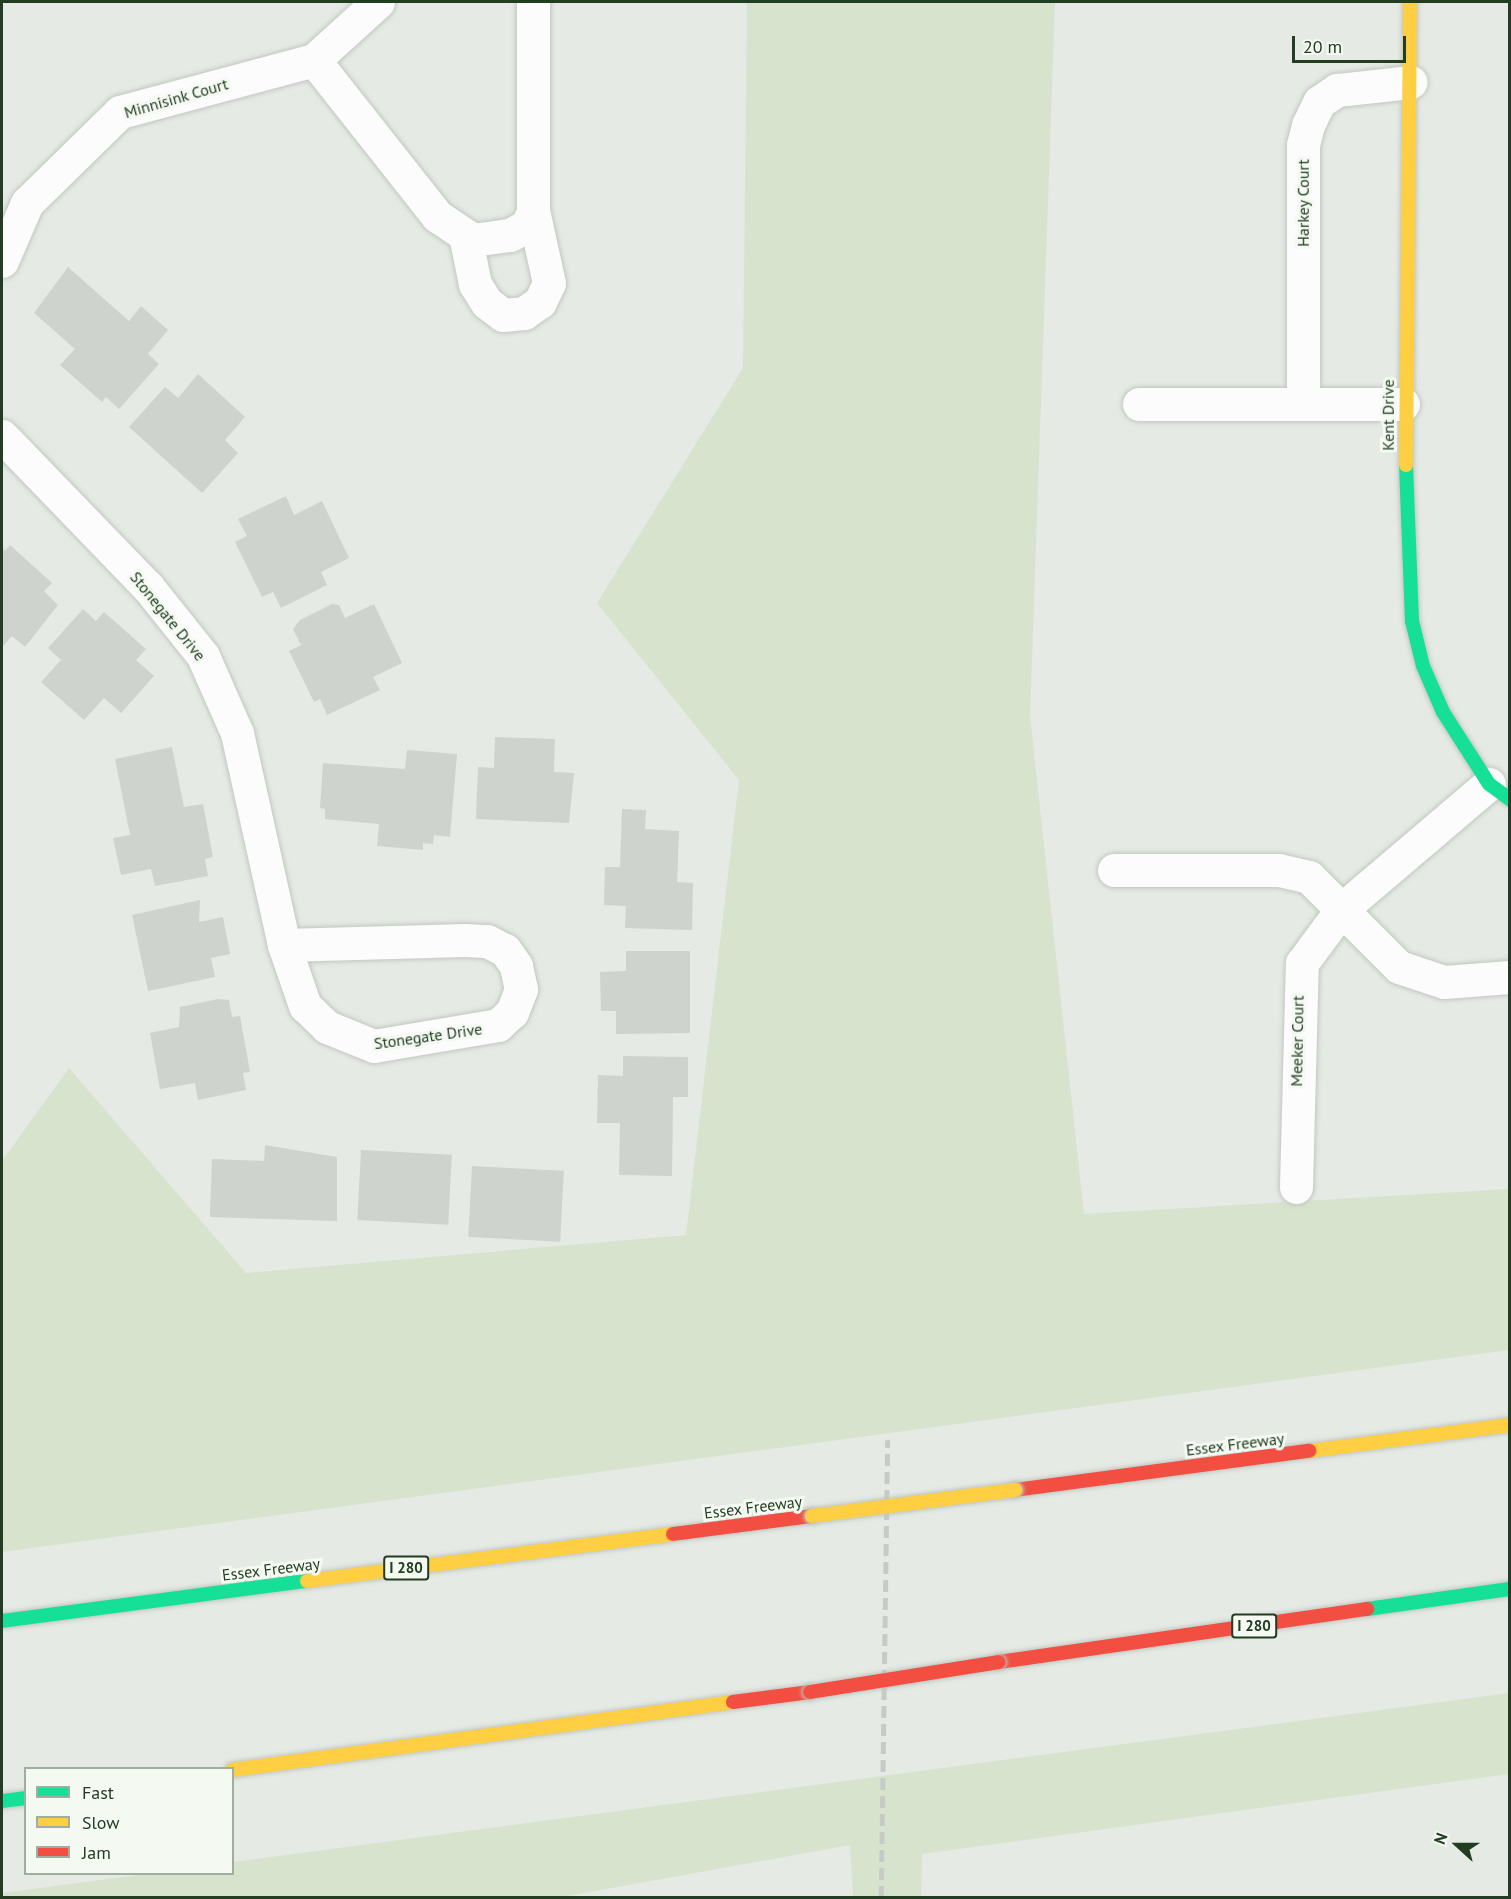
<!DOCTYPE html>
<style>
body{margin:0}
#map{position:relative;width:1511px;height:1899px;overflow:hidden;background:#e5eae4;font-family:"PT Sans",sans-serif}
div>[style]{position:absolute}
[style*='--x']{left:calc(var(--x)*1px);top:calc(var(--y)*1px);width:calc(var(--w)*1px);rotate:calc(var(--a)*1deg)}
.green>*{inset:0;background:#d7e3cd}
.building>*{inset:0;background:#ced3cd;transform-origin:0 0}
.roads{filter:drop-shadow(0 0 2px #c2c7c1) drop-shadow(0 0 2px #c2c7c1)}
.street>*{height:33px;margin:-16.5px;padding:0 16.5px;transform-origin:16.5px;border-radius:16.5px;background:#fbfcfb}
.fast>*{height:14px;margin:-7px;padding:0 7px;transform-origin:7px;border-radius:7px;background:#16e098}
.slow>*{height:14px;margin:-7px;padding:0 7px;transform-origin:7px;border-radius:7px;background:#ffcf43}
.jam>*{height:14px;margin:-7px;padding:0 7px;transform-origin:7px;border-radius:7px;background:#f24e42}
.rail>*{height:4.5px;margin-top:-2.25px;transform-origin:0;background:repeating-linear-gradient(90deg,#c7cbc7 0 12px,transparent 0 18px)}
.bridges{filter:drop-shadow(0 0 2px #bdc6bd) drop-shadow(0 0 2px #bdc6bd)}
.slow-bridge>*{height:14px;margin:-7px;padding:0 7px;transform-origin:7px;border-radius:7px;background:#ffcf43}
.jam-bridge>*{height:14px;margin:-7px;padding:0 7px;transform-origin:7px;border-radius:7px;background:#f24e42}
span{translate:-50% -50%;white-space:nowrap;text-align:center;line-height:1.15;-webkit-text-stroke:6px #f4f9f2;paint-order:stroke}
.shield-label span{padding:2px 4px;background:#f4f9f2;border:2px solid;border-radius:4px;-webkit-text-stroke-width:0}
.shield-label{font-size:15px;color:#223d22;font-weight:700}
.street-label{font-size:16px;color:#223d22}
.frame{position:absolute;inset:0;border:3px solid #223d22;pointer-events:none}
.legend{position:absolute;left:24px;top:1767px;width:210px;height:108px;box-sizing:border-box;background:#f4f9f2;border:2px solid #a0ae9f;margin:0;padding:8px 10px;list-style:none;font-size:18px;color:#223d22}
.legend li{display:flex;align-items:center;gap:12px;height:30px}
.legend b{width:30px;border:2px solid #a0ae9f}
.north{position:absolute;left:1427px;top:1815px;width:60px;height:60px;-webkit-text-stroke:4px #f4f9f2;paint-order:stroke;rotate:291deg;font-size:16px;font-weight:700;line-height:24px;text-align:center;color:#223d22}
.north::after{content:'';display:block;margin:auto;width:21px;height:27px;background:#223d22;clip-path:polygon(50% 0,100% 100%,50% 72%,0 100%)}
.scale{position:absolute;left:1292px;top:36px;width:114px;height:27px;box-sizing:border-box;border:3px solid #223d22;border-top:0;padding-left:8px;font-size:18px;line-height:21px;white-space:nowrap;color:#223d22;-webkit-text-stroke:4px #f4f9f2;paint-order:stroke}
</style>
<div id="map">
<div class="green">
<i style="clip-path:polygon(747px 2px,1055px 2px,1030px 716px,1084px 1214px,1509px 1189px,1509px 1350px,2px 1552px,2px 1161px,69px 1068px,246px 1273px,686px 1235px,739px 780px,597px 603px,743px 368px)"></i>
<i style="clip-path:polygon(1509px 1693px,1509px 1774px,922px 1854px,921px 1897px,853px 1897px,850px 1845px,562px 1897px,2px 1897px,2px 1893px,146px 1874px,232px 1874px,233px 1862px)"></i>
</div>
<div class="building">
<i style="clip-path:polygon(68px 267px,129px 321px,141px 306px,168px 330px,148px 354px,159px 364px,119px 409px,106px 397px,102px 402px,60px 365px,75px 349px,34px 313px)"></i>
<i style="clip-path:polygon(198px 374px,245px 417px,225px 440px,238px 453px,202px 493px,129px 427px,165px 387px,178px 398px)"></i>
<i style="clip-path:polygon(286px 496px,294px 515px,322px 501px,349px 558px,321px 572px,327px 585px,281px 608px,273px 592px,262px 597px,235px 542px,247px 536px,238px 519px)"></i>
<i style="clip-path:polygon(10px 545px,52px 583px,44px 591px,58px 605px,25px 647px,12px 636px,2px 647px,2px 547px,5px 551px)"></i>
<i style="clip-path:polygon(332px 604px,339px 605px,345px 618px,374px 604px,402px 663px,373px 677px,380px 690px,327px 715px,320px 699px,314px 702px,289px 651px,301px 645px,293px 629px,300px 620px)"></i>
<i style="clip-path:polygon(83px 609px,96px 621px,104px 612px,146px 649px,136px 660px,154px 676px,121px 713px,104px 698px,84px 720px,41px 682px,61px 660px,48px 648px)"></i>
<i style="clip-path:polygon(495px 737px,555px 739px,554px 772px,574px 773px,569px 823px,476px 819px,478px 767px,494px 768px)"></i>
<i style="clip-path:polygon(172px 747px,184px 807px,203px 804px,213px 857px,205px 859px,208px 876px,155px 886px,151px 869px,121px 875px,113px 838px,130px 835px,115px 759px)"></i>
<i style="clip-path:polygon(407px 750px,457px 754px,450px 837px,434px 835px,433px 844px,423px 843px,423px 850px,377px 846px,379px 824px,325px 819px,325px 809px,320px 808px,323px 763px,405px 769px)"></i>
<i style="clip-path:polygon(622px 809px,646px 810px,645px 829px,679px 831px,677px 882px,693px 883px,692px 930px,625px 928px,626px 906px,604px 905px,605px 867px,620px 867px)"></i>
<i style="clip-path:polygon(200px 900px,199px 922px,223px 917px,230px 954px,211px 958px,215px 977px,148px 991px,132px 915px)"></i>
<i style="clip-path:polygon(626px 951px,690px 951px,690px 1033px,616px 1034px,616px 1011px,601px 1011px,600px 972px,626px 971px)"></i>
<i style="clip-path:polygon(218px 999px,229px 1000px,232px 1017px,240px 1016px,250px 1072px,243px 1073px,246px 1090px,198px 1100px,195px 1083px,160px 1089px,150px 1033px,179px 1027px,180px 1007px)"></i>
<i style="clip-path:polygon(623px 1056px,688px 1057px,688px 1097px,673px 1097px,672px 1176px,619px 1175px,620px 1123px,597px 1123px,598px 1075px,623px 1076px)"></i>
<i style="clip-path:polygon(265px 1145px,337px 1157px,337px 1221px,210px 1217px,212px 1159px,264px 1161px)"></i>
<i style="left:361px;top:1150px;width:91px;height:70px;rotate:3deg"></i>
<i style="left:472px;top:1166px;width:92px;height:71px;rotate:3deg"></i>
</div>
<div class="roads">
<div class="street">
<i style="--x:378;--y:2;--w:86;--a:137.8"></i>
<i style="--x:314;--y:60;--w:199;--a:51.7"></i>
<i style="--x:437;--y:216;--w:43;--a:33.7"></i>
<i style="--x:473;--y:240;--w:37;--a:-8"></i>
<i style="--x:510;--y:235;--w:18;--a:-29"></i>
<i style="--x:526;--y:226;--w:15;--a:-62"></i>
<i style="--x:533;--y:213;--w:211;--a:-90"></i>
<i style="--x:465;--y:235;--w:50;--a:78.5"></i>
<i style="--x:475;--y:284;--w:22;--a:58"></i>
<i style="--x:487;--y:303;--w:20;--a:37"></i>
<i style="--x:503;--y:315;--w:21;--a:-5"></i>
<i style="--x:524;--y:313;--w:19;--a:-35"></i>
<i style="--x:540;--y:302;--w:21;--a:-65"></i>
<i style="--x:549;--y:283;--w:75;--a:-102.4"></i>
<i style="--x:2;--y:261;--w:63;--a:-66.7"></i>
<i style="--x:27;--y:203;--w:130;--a:-44.4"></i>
<i style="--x:120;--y:112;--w:201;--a:-15"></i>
<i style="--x:1139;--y:404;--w:264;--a:0"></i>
<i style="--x:1303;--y:404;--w:259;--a:-90"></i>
<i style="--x:1303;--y:145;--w:21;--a:-76"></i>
<i style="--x:1308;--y:125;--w:25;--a:-64"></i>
<i style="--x:1319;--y:102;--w:22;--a:-34"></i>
<i style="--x:1337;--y:90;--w:74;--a:-6.2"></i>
<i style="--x:2;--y:436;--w:210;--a:46"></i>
<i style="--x:148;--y:587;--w:88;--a:51.4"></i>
<i style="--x:203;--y:656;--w:84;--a:66.2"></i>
<i style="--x:237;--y:733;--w:217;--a:77.5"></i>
<i style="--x:1114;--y:870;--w:165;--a:0"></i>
<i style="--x:1279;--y:870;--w:31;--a:13"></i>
<i style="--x:1309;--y:877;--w:127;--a:45"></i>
<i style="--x:1399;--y:967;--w:47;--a:18.4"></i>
<i style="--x:1444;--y:982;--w:66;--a:-4.3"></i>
<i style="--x:465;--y:940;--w:22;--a:3"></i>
<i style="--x:487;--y:941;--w:20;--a:27"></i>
<i style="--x:505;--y:950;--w:19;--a:55"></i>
<i style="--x:516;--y:966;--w:24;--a:78"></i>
<i style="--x:521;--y:989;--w:25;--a:111"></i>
<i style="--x:512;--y:1012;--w:19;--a:137"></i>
<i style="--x:498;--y:1025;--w:126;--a:170.4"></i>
<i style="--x:374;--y:1046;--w:51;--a:-158"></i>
<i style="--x:327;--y:1027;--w:30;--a:-136"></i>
<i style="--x:305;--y:1006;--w:65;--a:-109"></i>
<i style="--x:284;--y:945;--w:181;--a:-1.6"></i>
<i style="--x:1296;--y:1187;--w:224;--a:-88.5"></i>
<i style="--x:1302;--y:963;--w:67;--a:-53.5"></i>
<i style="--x:1342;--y:909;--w:193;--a:-40.4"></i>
</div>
<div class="fast">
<i style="--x:1406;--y:465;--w:156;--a:87.8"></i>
<i style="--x:1412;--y:621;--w:46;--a:76.3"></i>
<i style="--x:1423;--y:666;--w:50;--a:66.5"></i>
<i style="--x:1443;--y:712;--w:85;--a:57.4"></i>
<i style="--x:1489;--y:784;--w:26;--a:36"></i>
<i style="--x:1367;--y:1609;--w:144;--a:-8"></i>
<i style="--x:2;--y:1621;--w:308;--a:-7.5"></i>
<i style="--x:2;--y:1801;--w:24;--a:-7"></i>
</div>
<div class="slow">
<i style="--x:1406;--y:465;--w:463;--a:-89.5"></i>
<i style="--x:1309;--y:1451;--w:203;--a:-7.4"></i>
<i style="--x:307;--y:1581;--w:369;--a:-7.3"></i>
<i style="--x:232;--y:1770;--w:506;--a:-7.73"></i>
</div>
<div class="jam">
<i style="--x:1015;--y:1490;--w:297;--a:-7.6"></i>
<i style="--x:673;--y:1534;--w:140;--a:-7.4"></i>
<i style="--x:999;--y:1662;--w:372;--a:-8.2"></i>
<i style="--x:733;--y:1702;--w:78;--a:-7.4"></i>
</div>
</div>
<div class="rail">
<i style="--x:881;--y:1898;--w:458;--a:-89.2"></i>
</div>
<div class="bridges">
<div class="slow-bridge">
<i style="--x:812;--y:1516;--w:205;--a:-7.3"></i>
</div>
<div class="jam-bridge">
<i style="--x:810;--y:1692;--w:191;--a:-9"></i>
</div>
</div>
<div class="shield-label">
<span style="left:406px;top:1568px">I 280</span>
<span style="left:1254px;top:1626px">I 280</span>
</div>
<div class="street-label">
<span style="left:176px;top:98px;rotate:-16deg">Minnisink Court</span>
<span style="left:1303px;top:203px;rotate:-90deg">Harkey Court</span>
<span style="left:1388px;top:415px;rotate:-90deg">Kent Drive</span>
<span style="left:168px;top:616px;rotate:51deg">Stonegate Drive</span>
<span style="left:428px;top:1036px;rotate:-8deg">Stonegate Drive</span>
<span style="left:1297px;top:1041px;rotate:-89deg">Meeker Court</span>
<span style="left:1235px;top:1444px;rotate:-7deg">Essex Freeway</span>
<span style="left:753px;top:1507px;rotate:-7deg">Essex Freeway</span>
<span style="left:271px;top:1569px;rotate:-7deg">Essex Freeway</span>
</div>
<div class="frame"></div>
<ul class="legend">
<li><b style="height:8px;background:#16e098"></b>Fast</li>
<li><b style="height:8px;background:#ffcf43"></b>Slow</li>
<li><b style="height:8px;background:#f24e42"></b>Jam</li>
</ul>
<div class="north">N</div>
<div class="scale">20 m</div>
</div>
